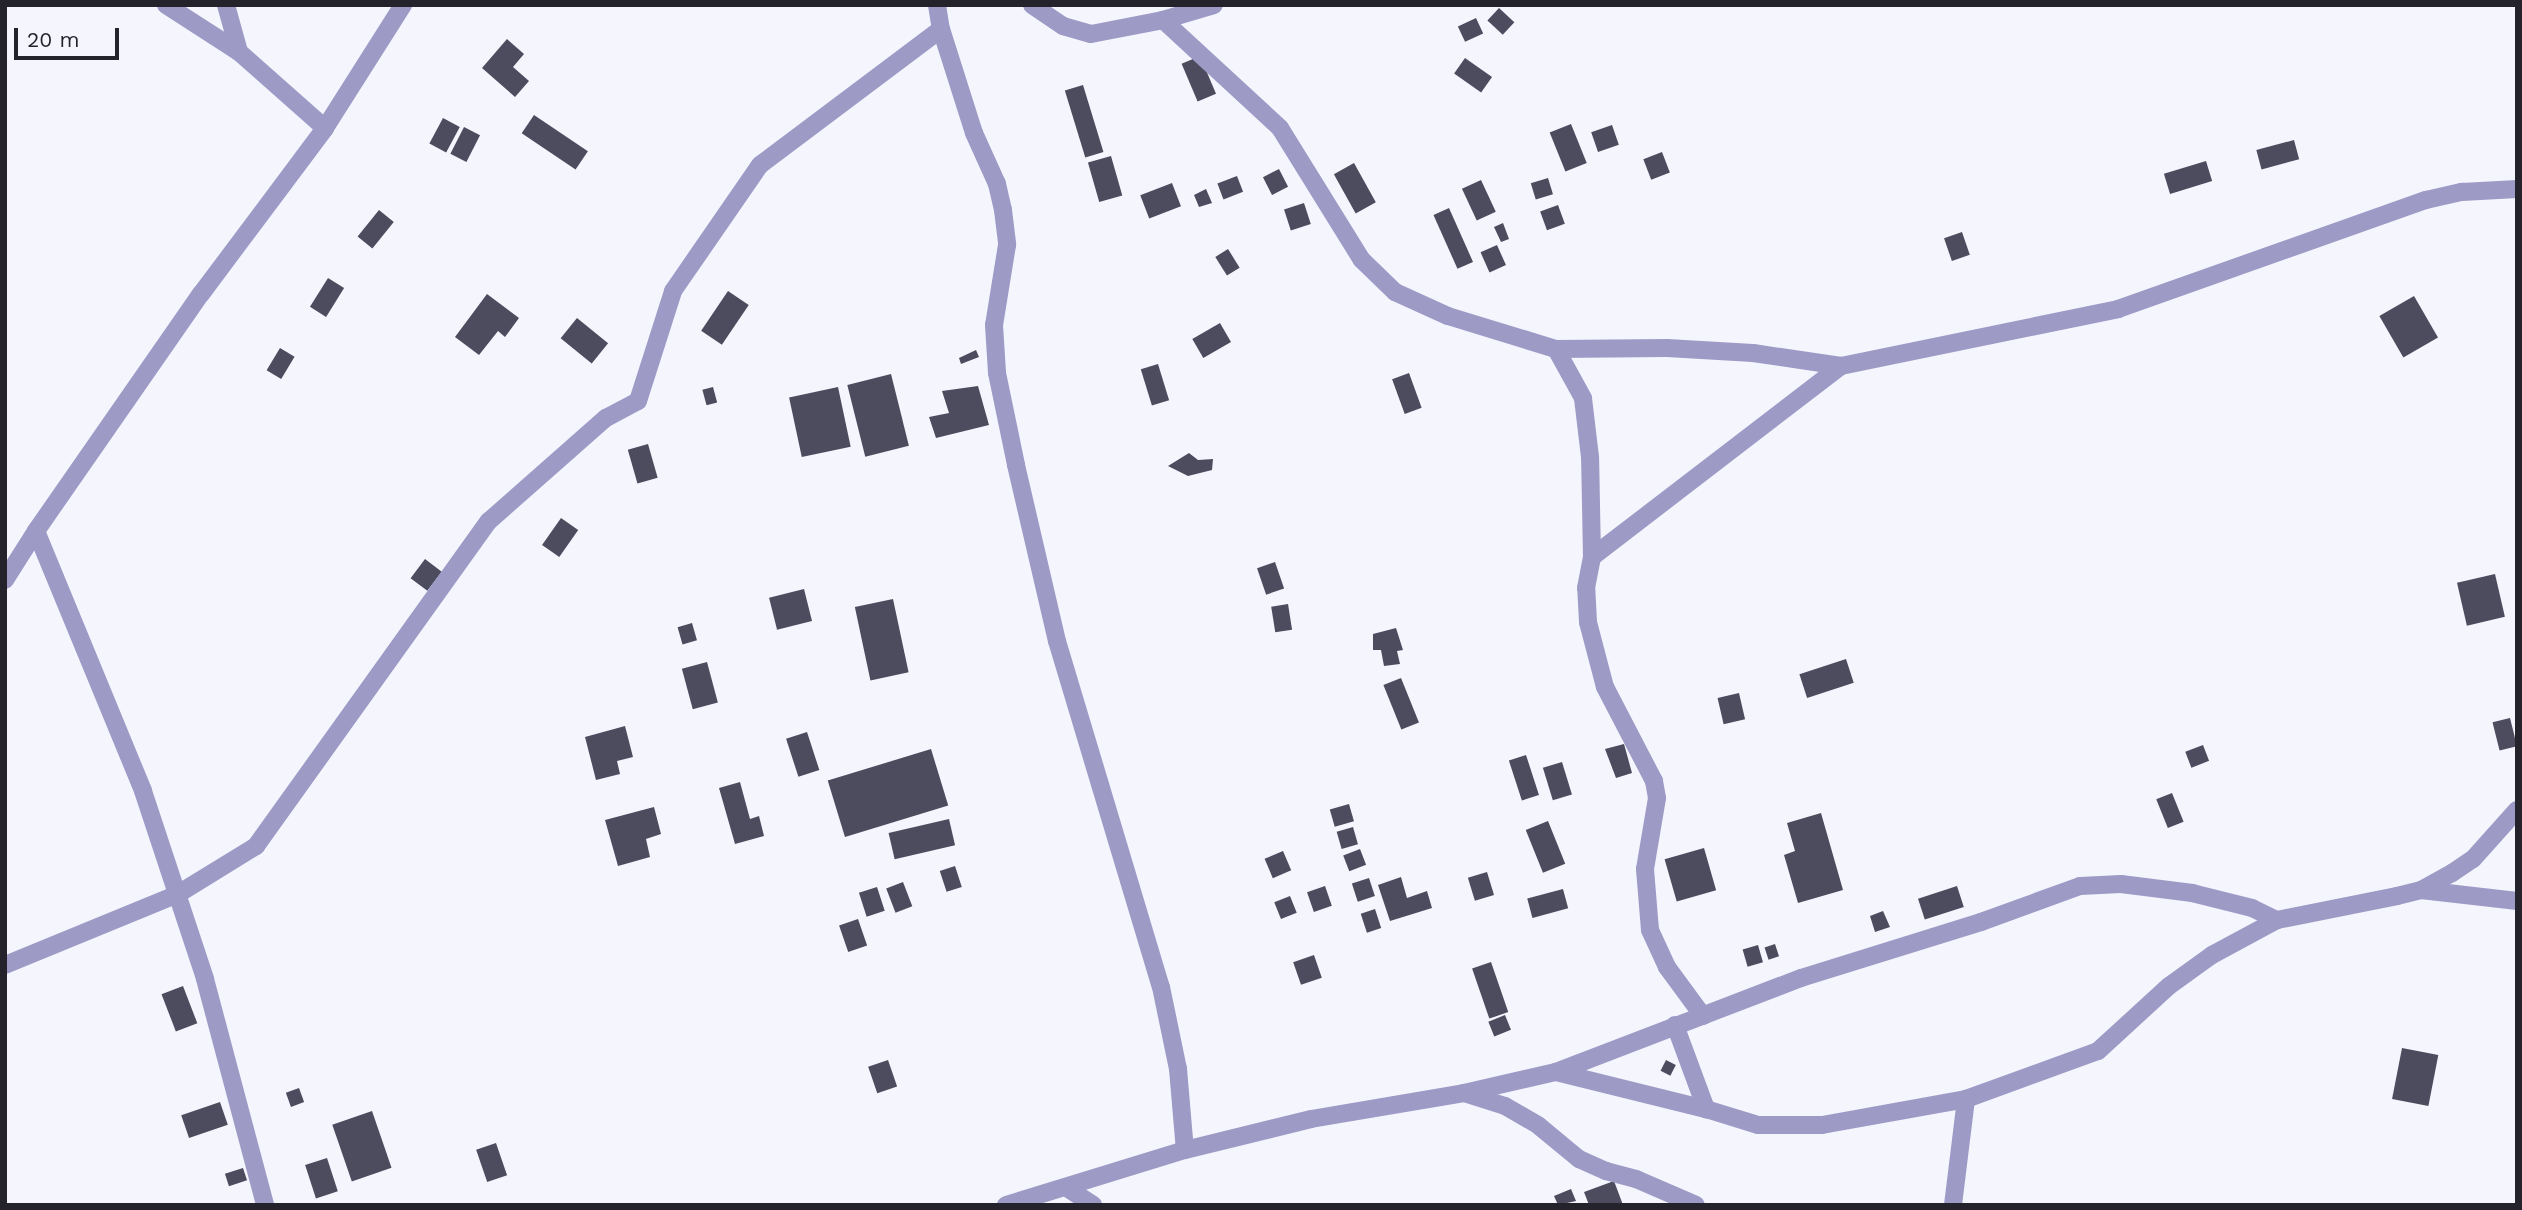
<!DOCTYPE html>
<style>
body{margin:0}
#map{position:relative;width:2522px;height:1210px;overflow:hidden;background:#f5f5fe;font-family:"Work Sans",sans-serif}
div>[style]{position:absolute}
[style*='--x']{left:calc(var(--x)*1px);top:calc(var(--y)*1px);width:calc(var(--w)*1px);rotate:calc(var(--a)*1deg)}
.building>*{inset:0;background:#4d4c5f;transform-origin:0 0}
.minor>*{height:18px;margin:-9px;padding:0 9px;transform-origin:9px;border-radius:9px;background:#9d9ac6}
span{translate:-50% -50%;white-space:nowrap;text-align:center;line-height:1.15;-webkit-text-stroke:7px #f5f5fe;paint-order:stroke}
.frame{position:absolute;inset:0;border:7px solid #24232c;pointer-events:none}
.scale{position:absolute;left:14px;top:28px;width:105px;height:32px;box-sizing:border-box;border:4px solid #24232c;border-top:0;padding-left:9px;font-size:21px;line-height:24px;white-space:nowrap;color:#24232c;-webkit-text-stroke:5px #f5f5fe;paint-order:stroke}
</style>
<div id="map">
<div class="building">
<i style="left:1499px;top:8px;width:21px;height:17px;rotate:43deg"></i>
<i style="left:1476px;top:18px;width:17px;height:20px;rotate:65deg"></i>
<i style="clip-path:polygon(507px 39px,524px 54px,513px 67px,529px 81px,515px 97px,482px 68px)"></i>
<i style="left:1200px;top:56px;width:41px;height:20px;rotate:67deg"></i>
<i style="left:1465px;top:58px;width:33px;height:19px;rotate:35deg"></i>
<i style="left:1083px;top:85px;width:70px;height:19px;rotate:73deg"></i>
<i style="left:534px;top:115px;width:65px;height:22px;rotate:34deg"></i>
<i style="left:443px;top:118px;width:19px;height:29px;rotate:28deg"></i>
<i style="left:1571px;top:124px;width:42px;height:23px;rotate:68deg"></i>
<i style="left:1612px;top:125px;width:21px;height:22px;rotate:71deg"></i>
<i style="left:464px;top:127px;width:18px;height:30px;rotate:27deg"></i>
<i style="left:2294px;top:140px;width:20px;height:39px;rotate:75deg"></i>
<i style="left:1662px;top:152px;width:22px;height:20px;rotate:69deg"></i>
<i style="left:1111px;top:156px;width:41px;height:24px;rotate:74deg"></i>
<i style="left:2206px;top:161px;width:21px;height:44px;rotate:73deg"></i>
<i style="left:1354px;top:163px;width:45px;height:23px;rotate:61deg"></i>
<i style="left:1279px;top:169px;width:20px;height:18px;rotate:63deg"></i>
<i style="left:1237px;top:176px;width:17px;height:21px;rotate:69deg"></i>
<i style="left:1548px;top:178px;width:17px;height:18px;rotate:73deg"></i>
<i style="left:1481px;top:180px;width:35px;height:21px;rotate:65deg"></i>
<i style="left:1172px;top:183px;width:25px;height:34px;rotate:69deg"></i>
<i style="clip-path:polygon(1206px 189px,1212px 203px,1199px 207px,1194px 195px)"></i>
<i style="left:1304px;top:203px;width:22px;height:21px;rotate:72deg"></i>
<i style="left:1558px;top:205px;width:20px;height:19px;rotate:70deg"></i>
<i style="left:1449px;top:208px;width:59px;height:17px;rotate:66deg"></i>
<i style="left:379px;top:210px;width:19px;height:34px;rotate:39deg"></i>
<i style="clip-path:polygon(1503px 223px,1509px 239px,1501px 242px,1494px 227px)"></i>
<i style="left:1962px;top:232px;width:24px;height:19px;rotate:71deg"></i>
<i style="left:1497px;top:245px;width:22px;height:18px;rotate:66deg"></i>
<i style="left:1228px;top:249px;width:22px;height:15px;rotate:58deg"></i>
<i style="left:328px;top:278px;width:19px;height:34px;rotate:32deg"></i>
<i style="left:728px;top:291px;width:25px;height:48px;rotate:34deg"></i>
<i style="clip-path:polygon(487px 294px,519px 318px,505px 337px,498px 331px,479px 355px,455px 337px)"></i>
<i style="left:2414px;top:296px;width:48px;height:40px;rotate:60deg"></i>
<i style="left:577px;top:318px;width:40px;height:26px;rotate:39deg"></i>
<i style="left:1220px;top:323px;width:22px;height:32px;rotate:60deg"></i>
<i style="left:280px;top:348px;width:17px;height:26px;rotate:31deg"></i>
<i style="clip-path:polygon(976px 350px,979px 357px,961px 364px,959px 358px)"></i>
<i style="left:1158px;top:364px;width:38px;height:18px;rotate:73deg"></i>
<i style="left:1409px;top:373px;width:37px;height:18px;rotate:70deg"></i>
<i style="left:891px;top:374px;width:74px;height:45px;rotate:76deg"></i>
<i style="clip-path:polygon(978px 386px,989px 425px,936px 438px,929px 417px,949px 413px,942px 391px)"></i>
<i style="left:713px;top:387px;width:16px;height:11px;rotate:75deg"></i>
<i style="left:838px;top:387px;width:61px;height:50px;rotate:78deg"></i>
<i style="left:648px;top:444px;width:35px;height:21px;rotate:74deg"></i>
<i style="clip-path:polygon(1189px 453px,1198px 460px,1213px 459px,1212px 470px,1188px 476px,1168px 466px)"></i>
<i style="left:561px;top:518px;width:21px;height:33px;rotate:35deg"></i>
<i style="left:425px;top:559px;width:21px;height:24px;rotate:37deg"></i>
<i style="left:1275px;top:562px;width:28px;height:19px;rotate:71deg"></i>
<i style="left:2495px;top:574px;width:44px;height:39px;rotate:77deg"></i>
<i style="left:804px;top:589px;width:33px;height:36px;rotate:76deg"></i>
<i style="left:893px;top:599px;width:75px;height:39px;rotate:78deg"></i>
<i style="left:1288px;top:604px;width:26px;height:17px;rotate:81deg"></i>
<i style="left:692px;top:623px;width:18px;height:15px;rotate:74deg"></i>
<i style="clip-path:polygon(1396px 628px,1403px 650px,1397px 651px,1400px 664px,1384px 666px,1381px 650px,1373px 650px,1373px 634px)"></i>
<i style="left:1846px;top:659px;width:25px;height:49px;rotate:72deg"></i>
<i style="left:707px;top:662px;width:42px;height:26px;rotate:75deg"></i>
<i style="left:1401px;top:678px;width:48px;height:19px;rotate:68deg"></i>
<i style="left:1739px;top:693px;width:27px;height:22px;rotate:77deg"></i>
<i style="left:2510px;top:718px;width:29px;height:18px;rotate:76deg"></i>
<i style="clip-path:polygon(625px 726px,633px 757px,617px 761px,620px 774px,596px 780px,585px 737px)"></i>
<i style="left:807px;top:732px;width:40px;height:22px;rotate:72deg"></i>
<i style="clip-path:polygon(1624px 744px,1632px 773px,1616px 778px,1605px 749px)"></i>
<i style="left:2203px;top:745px;width:17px;height:19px;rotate:69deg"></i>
<i style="left:931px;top:749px;width:59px;height:108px;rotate:73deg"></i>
<i style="left:1526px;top:755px;width:42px;height:18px;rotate:72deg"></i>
<i style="left:1562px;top:762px;width:34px;height:20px;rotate:73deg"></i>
<i style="clip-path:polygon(740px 782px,750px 819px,759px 816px,764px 836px,735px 844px,719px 788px)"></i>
<i style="left:2172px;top:793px;width:31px;height:17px;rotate:68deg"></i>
<i style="left:1349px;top:804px;width:18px;height:20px;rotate:74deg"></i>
<i style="clip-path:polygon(654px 807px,661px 834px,646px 839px,650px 857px,618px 866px,605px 820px)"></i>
<i style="clip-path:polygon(1821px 813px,1843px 890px,1798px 903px,1784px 855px,1795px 851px,1787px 823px)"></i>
<i style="left:949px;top:819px;width:27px;height:62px;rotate:77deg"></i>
<i style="left:1548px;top:821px;width:46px;height:24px;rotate:68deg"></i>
<i style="left:1353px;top:827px;width:18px;height:17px;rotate:74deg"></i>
<i style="left:1704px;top:848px;width:44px;height:41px;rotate:74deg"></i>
<i style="left:1360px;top:849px;width:17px;height:18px;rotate:69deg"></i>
<i style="left:1283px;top:851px;width:21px;height:20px;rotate:67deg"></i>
<i style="left:955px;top:866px;width:22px;height:16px;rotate:72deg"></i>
<i style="left:1487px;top:872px;width:24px;height:20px;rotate:73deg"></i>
<i style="clip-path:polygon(1401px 877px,1407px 898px,1427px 891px,1432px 908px,1390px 921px,1378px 885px)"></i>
<i style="left:1369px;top:878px;width:19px;height:18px;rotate:72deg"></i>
<i style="left:903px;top:882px;width:26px;height:18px;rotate:69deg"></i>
<i style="left:1325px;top:886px;width:21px;height:19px;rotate:71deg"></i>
<i style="left:1957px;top:886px;width:22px;height:41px;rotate:72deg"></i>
<i style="left:877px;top:887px;width:25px;height:19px;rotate:72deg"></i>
<i style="left:1563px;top:889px;width:20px;height:37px;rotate:75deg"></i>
<i style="left:1290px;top:896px;width:18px;height:17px;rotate:68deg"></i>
<i style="left:1375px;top:909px;width:20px;height:15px;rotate:72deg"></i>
<i style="clip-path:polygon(1883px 911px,1890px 927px,1875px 932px,1870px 916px)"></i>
<i style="left:858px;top:919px;width:28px;height:20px;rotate:71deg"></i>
<i style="left:1775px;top:944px;width:13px;height:11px;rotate:72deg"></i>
<i style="left:1758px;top:945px;width:18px;height:16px;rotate:74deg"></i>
<i style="left:1314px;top:955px;width:24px;height:22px;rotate:71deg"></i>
<i style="left:1491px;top:962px;width:53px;height:20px;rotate:71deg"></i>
<i style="left:183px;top:986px;width:40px;height:23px;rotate:69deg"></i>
<i style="left:1505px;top:1015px;width:16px;height:18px;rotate:68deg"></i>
<i style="left:2402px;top:1048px;width:37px;height:52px;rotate:11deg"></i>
<i style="left:888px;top:1060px;width:28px;height:21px;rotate:71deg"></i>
<i style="left:1666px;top:1060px;width:11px;height:12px;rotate:27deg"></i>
<i style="left:299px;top:1088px;width:15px;height:14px;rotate:70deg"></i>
<i style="left:220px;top:1102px;width:24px;height:41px;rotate:71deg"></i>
<i style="left:372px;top:1111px;width:60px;height:42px;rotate:71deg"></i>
<i style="left:496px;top:1143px;width:34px;height:21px;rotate:71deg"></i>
<i style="left:327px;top:1158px;width:35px;height:23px;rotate:72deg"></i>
<i style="left:243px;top:1168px;width:13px;height:19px;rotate:72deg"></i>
<i style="clip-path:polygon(1614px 1181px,1623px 1205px,1589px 1205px,1584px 1192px)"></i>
<i style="clip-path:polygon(1571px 1189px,1576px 1201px,1558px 1205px,1554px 1196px)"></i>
</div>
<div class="minor">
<i style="--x:166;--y:5;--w:87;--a:32.8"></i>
<i style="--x:239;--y:52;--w:115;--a:41.5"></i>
<i style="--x:226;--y:5;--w:49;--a:74.5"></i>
<i style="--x:937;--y:5;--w:24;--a:81"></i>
<i style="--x:941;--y:29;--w:109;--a:72.4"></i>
<i style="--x:974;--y:133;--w:56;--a:65.7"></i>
<i style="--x:997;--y:184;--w:27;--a:77"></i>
<i style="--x:1003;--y:210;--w:35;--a:83"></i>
<i style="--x:1007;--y:245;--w:81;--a:99.2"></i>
<i style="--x:994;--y:325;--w:48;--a:86.4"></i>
<i style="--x:997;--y:373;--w:94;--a:78.3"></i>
<i style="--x:1016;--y:465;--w:181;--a:76.9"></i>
<i style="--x:1057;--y:641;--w:361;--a:73.3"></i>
<i style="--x:1161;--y:987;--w:84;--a:78.3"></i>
<i style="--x:1178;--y:1069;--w:81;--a:85.1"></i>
<i style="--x:1032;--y:5;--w:37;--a:34"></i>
<i style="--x:1063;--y:26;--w:29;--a:16"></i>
<i style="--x:1091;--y:34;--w:73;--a:-11"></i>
<i style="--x:1163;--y:20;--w:159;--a:42.7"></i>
<i style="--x:1280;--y:128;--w:155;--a:58.2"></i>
<i style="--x:1362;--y:260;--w:46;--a:44.1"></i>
<i style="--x:1395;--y:292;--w:58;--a:24.4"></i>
<i style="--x:1448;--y:316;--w:113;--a:17"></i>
<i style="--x:1163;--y:20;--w:53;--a:-16.4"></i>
<i style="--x:36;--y:531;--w:281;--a:67.6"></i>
<i style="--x:143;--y:791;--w:198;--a:71.7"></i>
<i style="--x:205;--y:979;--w:234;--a:75.1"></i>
<i style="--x:1592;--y:557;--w:100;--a:-91.1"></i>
<i style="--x:1590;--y:457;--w:59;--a:-96.8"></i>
<i style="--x:1583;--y:398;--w:56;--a:-118.9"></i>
<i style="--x:1556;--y:349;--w:111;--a:-0.5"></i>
<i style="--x:1667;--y:348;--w:86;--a:3.3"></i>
<i style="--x:1753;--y:353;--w:89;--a:8.4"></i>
<i style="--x:1841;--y:366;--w:283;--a:-11.6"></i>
<i style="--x:2118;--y:309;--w:327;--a:-19.5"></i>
<i style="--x:2426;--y:200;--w:37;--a:-13"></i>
<i style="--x:2462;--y:192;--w:55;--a:-3.1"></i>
<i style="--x:5;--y:580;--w:58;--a:-57.7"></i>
<i style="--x:36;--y:531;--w:289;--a:-55.2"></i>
<i style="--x:201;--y:294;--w:207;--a:-53.2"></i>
<i style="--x:325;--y:128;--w:146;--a:-57.6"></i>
<i style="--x:2421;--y:890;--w:97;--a:6.5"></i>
<i style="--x:5;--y:965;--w:187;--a:-22.3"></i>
<i style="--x:178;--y:894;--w:92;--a:-31.6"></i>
<i style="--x:256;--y:846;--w:400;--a:-54.4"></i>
<i style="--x:489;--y:521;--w:156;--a:-41.4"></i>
<i style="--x:606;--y:418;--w:36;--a:-28"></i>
<i style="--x:638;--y:401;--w:115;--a:-72.3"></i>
<i style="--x:673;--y:291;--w:153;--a:-55.4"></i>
<i style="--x:760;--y:165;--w:226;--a:-36.9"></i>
<i style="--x:1703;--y:1016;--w:61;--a:-126.3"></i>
<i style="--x:1667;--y:967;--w:41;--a:-114.7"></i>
<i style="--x:1650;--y:930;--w:61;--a:-94.7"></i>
<i style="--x:1645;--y:869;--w:72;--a:-80.4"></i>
<i style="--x:1657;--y:798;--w:17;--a:-100"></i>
<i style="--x:1654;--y:781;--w:106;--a:-117.5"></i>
<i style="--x:1605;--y:687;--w:67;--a:-104.7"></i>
<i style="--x:1588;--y:622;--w:34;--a:-93"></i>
<i style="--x:1586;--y:588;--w:32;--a:-79"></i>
<i style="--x:1592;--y:557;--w:314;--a:-37.5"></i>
<i style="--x:1675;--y:1025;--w:90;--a:69.7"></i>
<i style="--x:1706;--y:1109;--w:54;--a:17.1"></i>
<i style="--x:1758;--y:1125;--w:64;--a:0"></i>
<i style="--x:1822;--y:1125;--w:146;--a:-10.2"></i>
<i style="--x:1966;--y:1099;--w:140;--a:-20"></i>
<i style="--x:2098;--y:1051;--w:96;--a:-42.5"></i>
<i style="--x:2169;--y:986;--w:53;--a:-35.8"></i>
<i style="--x:2212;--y:955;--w:74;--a:-28.3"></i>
<i style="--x:2277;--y:920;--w:122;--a:-11.3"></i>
<i style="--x:2397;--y:896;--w:25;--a:-14"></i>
<i style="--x:2421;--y:890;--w:35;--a:-29"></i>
<i style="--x:2452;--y:873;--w:25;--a:-34"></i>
<i style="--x:2473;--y:859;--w:66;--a:-48.1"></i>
<i style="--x:1556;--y:1072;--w:154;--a:13.9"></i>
<i style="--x:1464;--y:1093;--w:94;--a:-12.9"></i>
<i style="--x:1556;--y:1072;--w:262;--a:-21"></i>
<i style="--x:1801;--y:978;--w:189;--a:-17.3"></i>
<i style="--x:1981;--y:922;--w:105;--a:-20"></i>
<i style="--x:2080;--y:886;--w:41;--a:-2.8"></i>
<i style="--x:2121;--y:884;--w:72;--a:7.2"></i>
<i style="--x:2192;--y:893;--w:62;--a:14"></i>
<i style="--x:2252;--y:908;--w:28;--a:26"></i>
<i style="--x:1067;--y:1188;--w:31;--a:33"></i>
<i style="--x:1006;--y:1205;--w:187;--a:-17.1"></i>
<i style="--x:1185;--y:1150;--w:130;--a:-13.8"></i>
<i style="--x:1311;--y:1119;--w:155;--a:-9.6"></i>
<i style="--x:1464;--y:1093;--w:43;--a:17.6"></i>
<i style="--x:1505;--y:1106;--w:39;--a:30"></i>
<i style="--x:1539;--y:1126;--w:52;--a:39.5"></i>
<i style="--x:1579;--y:1159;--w:30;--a:24"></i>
<i style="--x:1606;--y:1171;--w:31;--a:15"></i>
<i style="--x:1636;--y:1179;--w:65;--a:23.4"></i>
<i style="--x:1953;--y:1205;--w:107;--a:-83"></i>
</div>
<div class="frame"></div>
<div class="scale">20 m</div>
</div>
